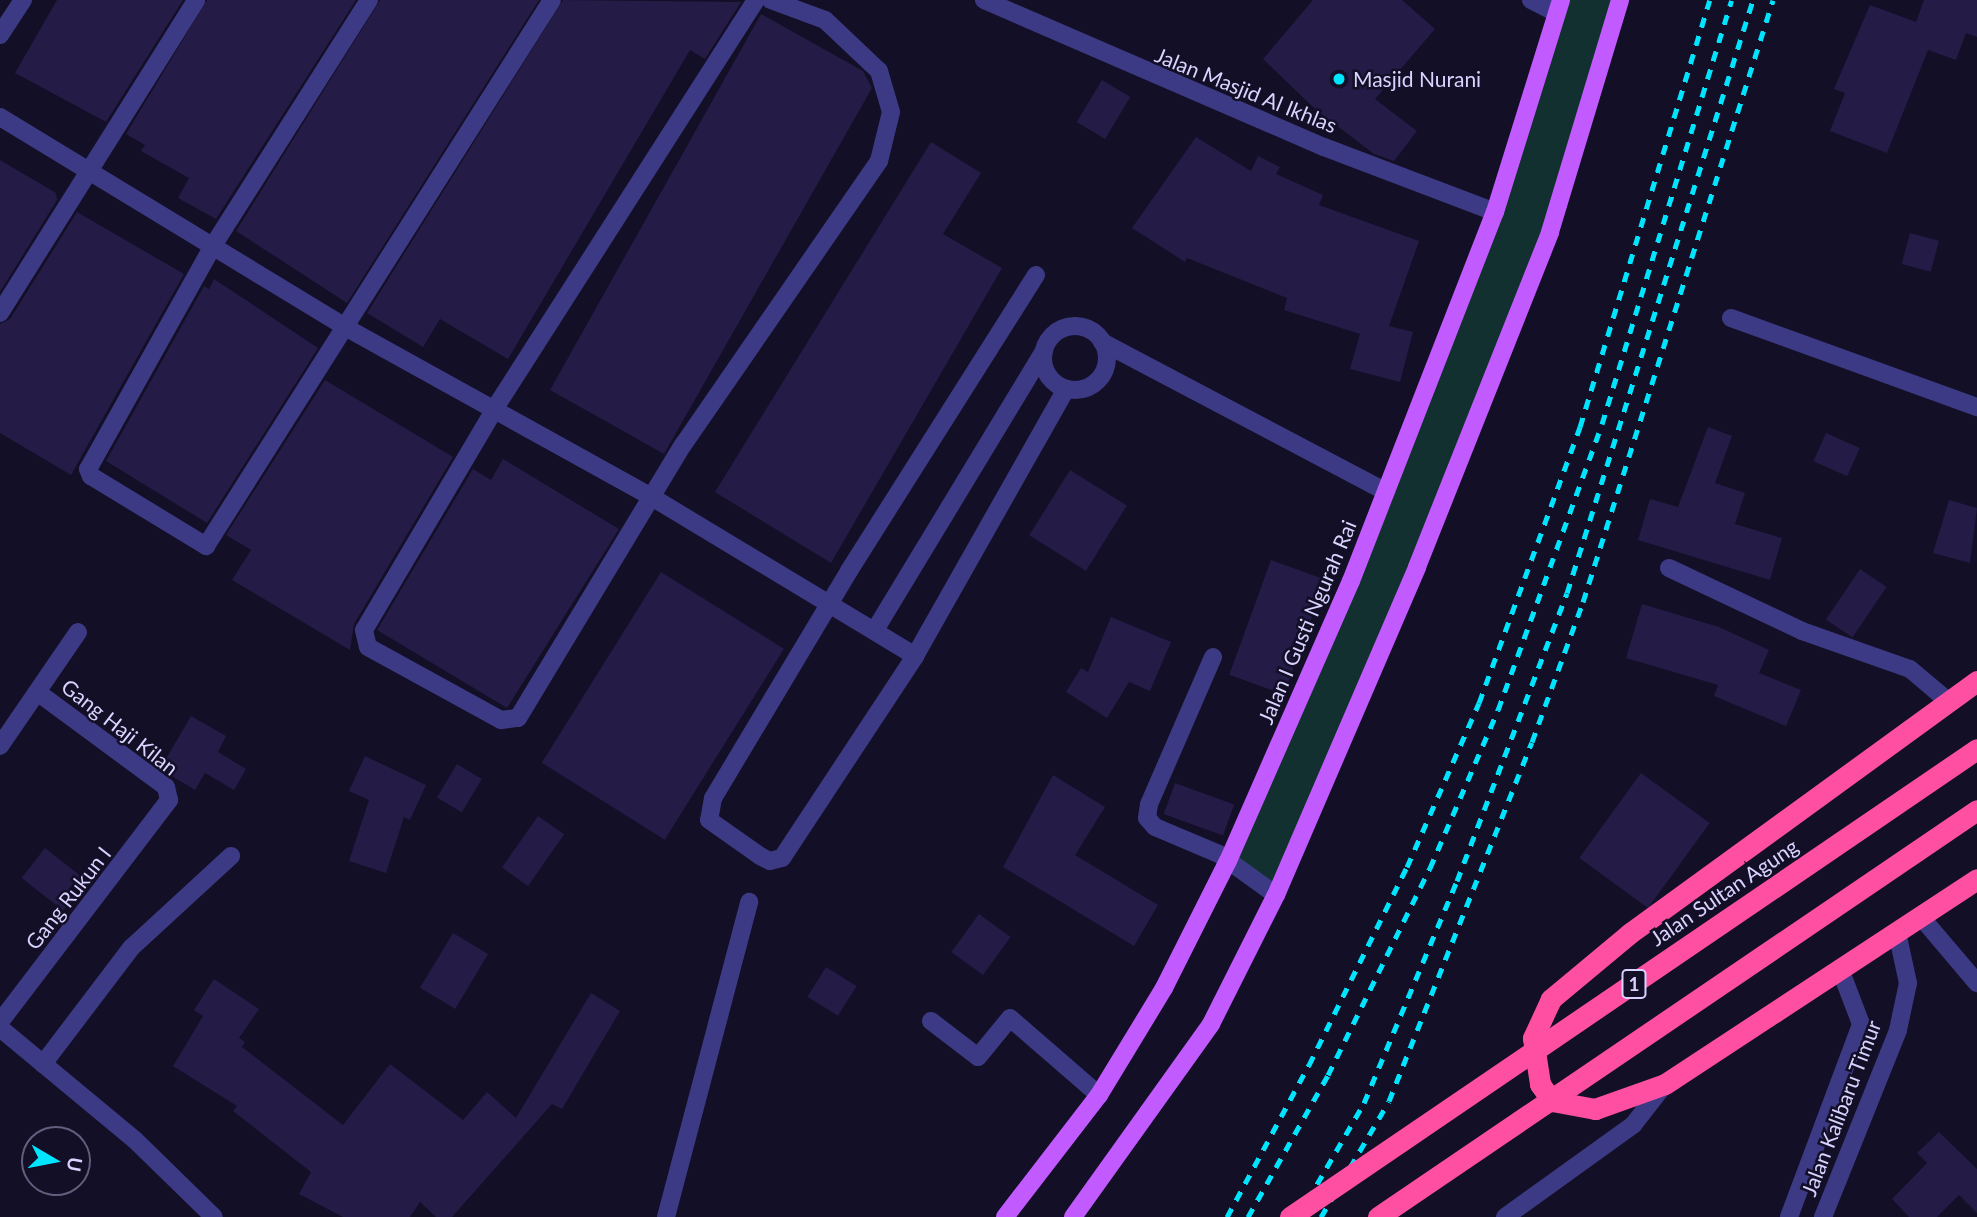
<!DOCTYPE html>
<style>
body{margin:0}
#map{position:relative;width:1977px;height:1217px;overflow:hidden;background:#130f26;font-family:Lato,sans-serif}
div>[style]{position:absolute}
[style*='--x']{left:calc(var(--x)*1px);top:calc(var(--y)*1px);width:calc(var(--w)*1px);rotate:calc(var(--a)*1deg)}
.green>*{inset:0;background:#12302f}
.building>*{inset:0;background:#241b47;transform-origin:0 0}
.minor>*{height:18px;margin:-9px;padding:0 9px;transform-origin:9px;border-radius:9px;background:#3d3a85}
.minor>.ring{margin:-9px;padding:0;box-sizing:content-box;background:none;border:18px solid #3d3a85;border-radius:50%}
.major>*{height:18px;margin:-9px;padding:0 9px;transform-origin:9px;border-radius:9px;background:#c25bff}
.highway>*{height:21px;margin:-10.5px;padding:0 10.5px;transform-origin:10.5px;border-radius:10.5px;background:#ff4fa3}
.rail>*{height:5px;margin-top:-2.5px;transform-origin:0;background:repeating-linear-gradient(90deg,#00e5ff 0 10px,transparent 0 19px)}
.highway-bridge>*{height:21px;margin:-10.5px;padding:0 10.5px;transform-origin:10.5px;border-radius:10.5px;background:#ff4fa3}
.dots>*{width:19px;height:19px;translate:-50% -50%;box-sizing:border-box;border:4px solid #130f26;border-radius:50%}
span{translate:-50% -50%;white-space:nowrap;text-align:center;line-height:1.15;-webkit-text-stroke:5px #130f26;paint-order:stroke}
.shield-label span{padding:2px 5px;background:#130f26;border:2px solid;border-radius:5px;-webkit-text-stroke-width:0}
.shield-label{font-size:19px;color:#d9d4ff;font-weight:700}
.poi-label{font-size:21px;color:#d9d4ff}
.left{translate:0 -50%;text-align:left}
.street-label{font-size:21px;color:#d9d4ff}
.north{position:absolute;left:21px;top:1126px;width:70px;height:70px;box-sizing:border-box;background:#130f26;border:2px solid #625e7d;border-radius:50%;rotate:100deg;font-size:19px;font-weight:700;line-height:28px;text-align:center;color:#d9d4ff}
.north::after{content:'';display:block;margin:auto;width:24px;height:32px;background:#00e5ff;clip-path:polygon(50% 0,100% 100%,50% 72%,0 100%)}
</style>
<div id="map">
<div class="green">
<i style="clip-path:polygon(1561px 0,1620px 0,1550px 232px,1276px 895px,1228px 861px,1495px 212px)"></i>
</div>
<div class="building">
<i style="clip-path:polygon(57px 0,183px 0,106px 122px,15px 73px)"></i>
<i style="clip-path:polygon(207px 0,356px 0,216px 219px,178px 198px,189px 178px,141px 151px,145px 145px,126px 134px)"></i>
<i style="clip-path:polygon(380px 0,539px 0,347px 303px,236px 231px)"></i>
<i style="clip-path:polygon(563px 0,741px 2px,705px 59px,690px 50px,508px 359px,440px 319px,423px 347px,367px 313px)"></i>
<i style="clip-path:polygon(1313px 0,1402px 0,1435px 29px,1375px 99px,1417px 131px,1394px 161px,1374px 154px,1315px 109px,1263px 59px)"></i>
<i style="clip-path:polygon(1924px 0,1977px 0,1977px 37px,1966px 33px,1956px 60px,1928px 50px,1887px 153px,1830px 131px,1845px 93px,1834px 89px,1870px 5px,1916px 22px)"></i>
<i style="clip-path:polygon(761px 14px,863px 71px,872px 88px,664px 454px,550px 390px)"></i>
<i style="left:1102px;top:80px;width:33px;height:49px;rotate:31deg"></i>
<i style="clip-path:polygon(1196px 137px,1251px 171px,1258px 156px,1280px 167px,1276px 174px,1323px 195px,1319px 205px,1419px 241px,1389px 326px,1413px 332px,1400px 382px,1350px 369px,1360px 334px,1284px 310px,1287px 298px,1187px 258px,1185px 262px,1132px 228px)"></i>
<i style="clip-path:polygon(931px 142px,981px 173px,943px 234px,1002px 268px,831px 563px,715px 492px)"></i>
<i style="clip-path:polygon(0 160px,56px 193px,57px 200px,0 292px)"></i>
<i style="clip-path:polygon(77px 212px,184px 274px,71px 475px,0 433px,0 324px,10px 319px)"></i>
<i style="left:1910px;top:233px;width:30px;height:32px;rotate:15deg"></i>
<i style="clip-path:polygon(214px 279px,318px 348px,207px 523px,106px 461px,204px 286px,209px 289px)"></i>
<i style="clip-path:polygon(325px 380px,453px 457px,354px 624px,350px 650px,232px 580px,251px 550px,226px 535px)"></i>
<i style="clip-path:polygon(1708px 427px,1732px 436px,1715px 483px,1745px 493px,1735px 524px,1782px 538px,1770px 580px,1638px 540px,1650px 499px,1678px 507px)"></i>
<i style="left:1826px;top:433px;width:37px;height:31px;rotate:24deg"></i>
<i style="clip-path:polygon(503px 459px,619px 529px,507px 708px,377px 630px,473px 469px,491px 480px)"></i>
<i style="left:1070px;top:470px;width:67px;height:77px;rotate:32deg"></i>
<i style="clip-path:polygon(1949px 500px,1977px 508px,1970px 563px,1933px 553px)"></i>
<i style="left:1271px;top:560px;width:58px;height:122px;rotate:20deg"></i>
<i style="left:1860px;top:569px;width:32px;height:61px;rotate:34deg"></i>
<i style="left:661px;top:572px;width:145px;height:225px;rotate:32deg"></i>
<i style="clip-path:polygon(1642px 604px,1719px 627px,1769px 650px,1759px 673px,1801px 690px,1786px 726px,1714px 696px,1718px 685px,1626px 658px)"></i>
<i style="clip-path:polygon(1111px 617px,1171px 642px,1150px 691px,1129px 682px,1107px 718px,1066px 692px,1081px 668px,1088px 672px)"></i>
<i style="clip-path:polygon(191px 716px,226px 736px,218px 752px,246px 769px,234px 790px,205px 773px,195px 790px,160px 769px)"></i>
<i style="clip-path:polygon(365px 756px,426px 785px,410px 820px,404px 817px,386px 873px,349px 861px,369px 800px,349px 791px)"></i>
<i style="left:457px;top:764px;width:29px;height:39px;rotate:31deg"></i>
<i style="left:1641px;top:773px;width:85px;height:105px;rotate:36deg"></i>
<i style="clip-path:polygon(1053px 775px,1105px 807px,1075px 855px,1158px 905px,1134px 946px,1003px 867px)"></i>
<i style="left:1175px;top:783px;width:63px;height:33px;rotate:20deg"></i>
<i style="left:538px;top:816px;width:32px;height:63px;rotate:35deg"></i>
<i style="left:45px;top:848px;width:53px;height:38px;rotate:38deg"></i>
<i style="left:979px;top:914px;width:39px;height:47px;rotate:36deg"></i>
<i style="left:453px;top:933px;width:41px;height:64px;rotate:31deg"></i>
<i style="left:826px;top:967px;width:36px;height:35px;rotate:32deg"></i>
<i style="clip-path:polygon(214px 979px,259px 1009px,239px 1038px,245px 1042px,242px 1047px,343px 1125px,390px 1064px,463px 1120px,487px 1092px,516px 1118px,591px 993px,620px 1011px,562px 1109px,552px 1104px,452px 1217px,436px 1217px,420px 1202px,410px 1217px,343px 1217px,299px 1194px,311px 1172px,233px 1111px,237px 1106px,173px 1066px,203px 1016px,194px 1010px)"></i>
<i style="clip-path:polygon(1939px 1132px,1977px 1169px,1977px 1213px,1959px 1195px,1937px 1217px,1909px 1217px,1892px 1199px,1927px 1163px,1917px 1153px)"></i>
</div>
<div class="minor">
<i style="--x:369;--y:0;--w:289;--a:122.4"></i>
<i style="--x:214;--y:244;--w:258;--a:119.2"></i>
<i style="--x:88;--y:469;--w:8;--a:67"></i>
<i style="--x:91;--y:476;--w:135;--a:31.3"></i>
<i style="--x:206;--y:546;--w:646;--a:-57.64"></i>
<i style="--x:756;--y:0;--w:489;--a:122.6"></i>
<i style="--x:493;--y:412;--w:253;--a:120.6"></i>
<i style="--x:364;--y:630;--w:17;--a:77"></i>
<i style="--x:368;--y:647;--w:152;--a:28.8"></i>
<i style="--x:501;--y:720;--w:17;--a:-7"></i>
<i style="--x:518;--y:718;--w:319;--a:-58.9"></i>
<i style="--x:683;--y:445;--w:345;--a:-55.4"></i>
<i style="--x:879;--y:161;--w:50;--a:-76.2"></i>
<i style="--x:891;--y:112;--w:43;--a:-106.3"></i>
<i style="--x:879;--y:71;--w:74;--a:-136.6"></i>
<i style="--x:825;--y:20;--w:58;--a:-159.7"></i>
<i style="--x:984;--y:0;--w:370;--a:23.4"></i>
<i style="--x:1324;--y:147;--w:183;--a:20.8"></i>
<i style="--x:1531;--y:0;--w:29;--a:27"></i>
<i style="--x:0;--y:35;--w:42;--a:-56.7"></i>
<i style="--x:0;--y:117;--w:404;--a:31.3"></i>
<i style="--x:345;--y:327;--w:355;--a:29"></i>
<i style="--x:655;--y:499;--w:304;--a:31.1"></i>
<i style="--x:1036;--y:275;--w:350;--a:122.3"></i>
<i style="--x:849;--y:571;--w:265;--a:120.9"></i>
<i style="--x:713;--y:798;--w:22;--a:100"></i>
<i style="--x:709;--y:820;--w:62;--a:35.2"></i>
<i style="--x:760;--y:856;--w:11;--a:27"></i>
<i style="--x:770;--y:861;--w:12;--a:-14"></i>
<i style="--x:782;--y:858;--w:242;--a:-56.6"></i>
<i style="--x:915;--y:656;--w:307;--a:-60.5"></i>
<i style="--x:0;--y:313;--w:369;--a:-57.9"></i>
<i style="--x:1731;--y:318;--w:262;--a:19.9"></i>
<i class="ring" style="left:1043px;top:326px;width:46px;height:46px"></i>
<i style="--x:1102;--y:342;--w:321;--a:27.8"></i>
<i style="--x:1669;--y:568;--w:147;--a:25.3"></i>
<i style="--x:1802;--y:631;--w:114;--a:19.4"></i>
<i style="--x:1910;--y:669;--w:51;--a:40.2"></i>
<i style="--x:875;--y:630;--w:326;--a:-58.8"></i>
<i style="--x:1213;--y:657;--w:160;--a:113.5"></i>
<i style="--x:1149;--y:804;--w:14;--a:98"></i>
<i style="--x:1147;--y:818;--w:12;--a:48"></i>
<i style="--x:1155;--y:827;--w:69;--a:22.9"></i>
<i style="--x:1219;--y:854;--w:70;--a:35.7"></i>
<i style="--x:0;--y:746;--w:138;--a:-55.6"></i>
<i style="--x:1921;--y:917;--w:87;--a:49.7"></i>
<i style="--x:931;--y:1021;--w:59;--a:37.5"></i>
<i style="--x:978;--y:1057;--w:50;--a:-50.6"></i>
<i style="--x:1010;--y:1018;--w:118;--a:40.9"></i>
<i style="--x:0;--y:1022;--w:279;--a:-52.7"></i>
<i style="--x:169;--y:800;--w:13;--a:-103"></i>
<i style="--x:166;--y:787;--w:160;--a:-143.6"></i>
<i style="--x:0;--y:1028;--w:175;--a:39.7"></i>
<i style="--x:135;--y:1140;--w:110;--a:44.3"></i>
<i style="--x:43;--y:1064;--w:146;--a:-52.8"></i>
<i style="--x:131;--y:948;--w:136;--a:-42.6"></i>
<i style="--x:666;--y:1217;--w:326;--a:-75.2"></i>
<i style="--x:1505;--y:1217;--w:158;--a:-35.7"></i>
<i style="--x:1633;--y:1125;--w:52;--a:-52"></i>
<i style="--x:1789;--y:1217;--w:206;--a:-69.5"></i>
<i style="--x:1861;--y:1024;--w:59;--a:-110.9"></i>
<i style="--x:1823;--y:1217;--w:201;--a:-68.1"></i>
<i style="--x:1898;--y:1030;--w:48;--a:-78"></i>
<i style="--x:1908;--y:983;--w:52;--a:-102.2"></i>
</div>
<div class="major">
<i style="--x:1005;--y:1217;--w:154;--a:-52.4"></i>
<i style="--x:1099;--y:1095;--w:125;--a:-58.7"></i>
<i style="--x:1164;--y:988;--w:142;--a:-63.3"></i>
<i style="--x:1228;--y:861;--w:306;--a:-66.3"></i>
<i style="--x:1351;--y:581;--w:396;--a:-68.7"></i>
<i style="--x:1495;--y:212;--w:222;--a:-72.7"></i>
<i style="--x:1073;--y:1217;--w:237;--a:-54.4"></i>
<i style="--x:1211;--y:1024;--w:144;--a:-63.3"></i>
<i style="--x:1276;--y:895;--w:357;--a:-66.7"></i>
<i style="--x:1417;--y:567;--w:360;--a:-68.3"></i>
<i style="--x:1550;--y:232;--w:242;--a:-73.2"></i>
</div>
<div class="highway">
<i style="--x:1977;--y:681;--w:430;--a:144"></i>
<i style="--x:1629;--y:934;--w:102;--a:140.2"></i>
<i style="--x:1551;--y:999;--w:43;--a:114.8"></i>
<i style="--x:1533;--y:1038;--w:47;--a:81.3"></i>
<i style="--x:1540;--y:1084;--w:21;--a:55"></i>
<i style="--x:1552;--y:1101;--w:44;--a:10.5"></i>
<i style="--x:1595;--y:1109;--w:74;--a:-19.7"></i>
<i style="--x:1665;--y:1084;--w:373;--a:-33.3"></i>
</div>
<div class="rail">
<i style="--x:1227;--y:1217;--w:173;--a:-61.7"></i>
<i style="--x:1309;--y:1065;--w:221;--a:-63.7"></i>
<i style="--x:1407;--y:867;--w:179;--a:-66.3"></i>
<i style="--x:1479;--y:703;--w:294;--a:-69.9"></i>
<i style="--x:1580;--y:427;--w:446;--a:-73.1"></i>
<i style="--x:1248;--y:1217;--w:163;--a:-60.6"></i>
<i style="--x:1328;--y:1075;--w:231;--a:-63.8"></i>
<i style="--x:1430;--y:868;--w:172;--a:-66.7"></i>
<i style="--x:1498;--y:710;--w:304;--a:-70"></i>
<i style="--x:1602;--y:424;--w:443;--a:-73"></i>
<i style="--x:1298;--y:1217;--w:132;--a:-59.9"></i>
<i style="--x:1364;--y:1103;--w:241;--a:-67.3"></i>
<i style="--x:1457;--y:881;--w:308;--a:-69.1"></i>
<i style="--x:1567;--y:593;--w:621;--a:-72.59"></i>
<i style="--x:1321;--y:1217;--w:134;--a:-59.6"></i>
<i style="--x:1389;--y:1101;--w:386;--a:-68.3"></i>
<i style="--x:1532;--y:742;--w:149;--a:-70"></i>
<i style="--x:1583;--y:602;--w:631;--a:-72.48"></i>
</div>
<div class="highway-bridge">
<i style="--x:1290;--y:1217;--w:831;--a:-34.26"></i>
<i style="--x:1378;--y:1217;--w:724;--a:-34.19"></i>
</div>
<div class="dots">
<i style="left:1339px;top:79px;background:#00e5ff"></i>
</div>
<div class="shield-label">
<span style="left:1634px;top:984px">1</span>
</div>
<div class="poi-label">
<span class="left" style="left:1353px;top:79px">Masjid Nurani</span>
</div>
<div class="street-label">
<span style="left:1246px;top:90px;rotate:22deg">Jalan Masjid Al Ikhlas</span>
<span style="left:1307px;top:622px;rotate:-67deg">Jalan I Gusti Ngurah Rai</span>
<span style="left:120px;top:727px;rotate:38deg">Gang Haji Kilan</span>
<span style="left:1724px;top:892px;rotate:-34deg">Jalan Sultan Agung</span>
<span style="left:68px;top:898px;rotate:-52deg">Gang Rukun I</span>
<span style="left:1841px;top:1108px;rotate:-69deg">Jalan Kalibaru Timur</span>
</div>
<div class="north">U</div>
</div>
